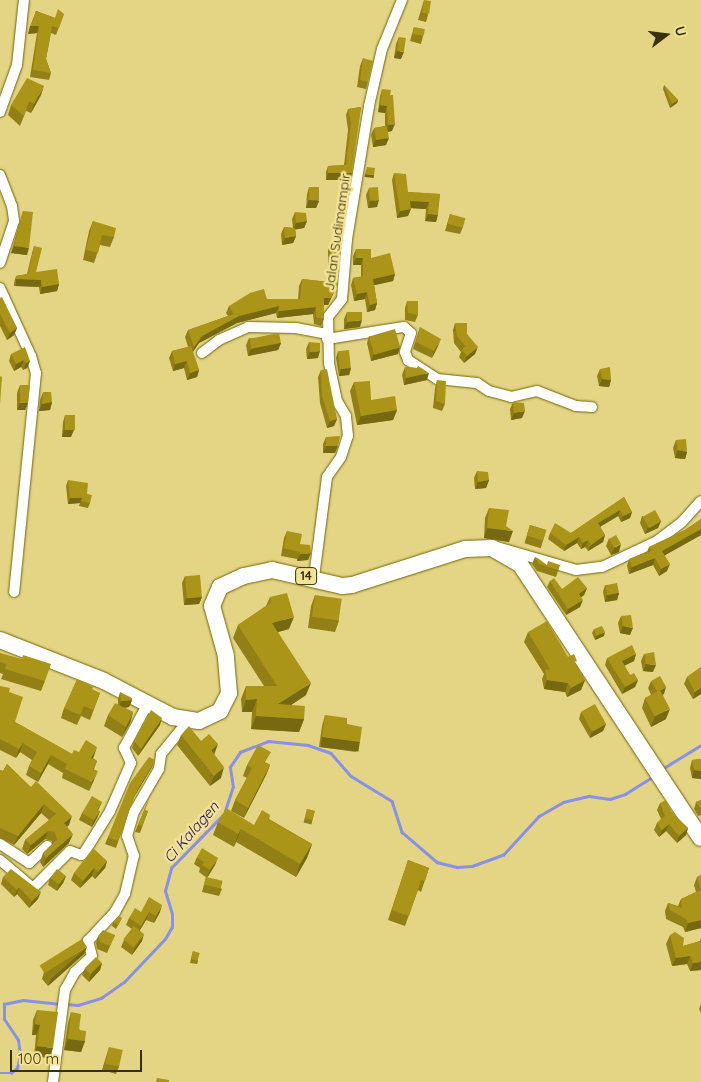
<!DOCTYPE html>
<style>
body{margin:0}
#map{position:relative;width:701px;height:1082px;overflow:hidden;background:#e4d584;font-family:Quicksand,sans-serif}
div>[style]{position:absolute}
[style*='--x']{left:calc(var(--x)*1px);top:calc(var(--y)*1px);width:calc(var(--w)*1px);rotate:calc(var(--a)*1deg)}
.stream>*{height:2.5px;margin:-1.25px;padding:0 1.25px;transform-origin:1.25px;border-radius:1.25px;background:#8890ea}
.roads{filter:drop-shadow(0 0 1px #746505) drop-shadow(0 0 1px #746505)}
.minor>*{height:10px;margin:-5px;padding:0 5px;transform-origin:5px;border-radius:5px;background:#fff}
.trunk>*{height:16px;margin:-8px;padding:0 8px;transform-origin:8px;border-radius:8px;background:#fff}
.wall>*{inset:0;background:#928016;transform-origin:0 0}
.shaded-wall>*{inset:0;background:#776812;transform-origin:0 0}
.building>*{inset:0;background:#aa9519;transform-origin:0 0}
span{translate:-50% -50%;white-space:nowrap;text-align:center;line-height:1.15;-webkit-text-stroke:5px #f2e291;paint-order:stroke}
.shield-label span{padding:1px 4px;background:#f2e291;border:1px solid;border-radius:4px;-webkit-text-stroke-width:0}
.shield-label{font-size:12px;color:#37310f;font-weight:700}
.street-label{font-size:14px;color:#37310f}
.water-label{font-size:15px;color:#220c78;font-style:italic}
.north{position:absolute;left:641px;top:10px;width:50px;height:50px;-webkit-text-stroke:4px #f2e291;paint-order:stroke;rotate:75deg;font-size:14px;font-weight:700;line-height:20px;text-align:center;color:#37310f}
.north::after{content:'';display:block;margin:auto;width:18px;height:22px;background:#37310f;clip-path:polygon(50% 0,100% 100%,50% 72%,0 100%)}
.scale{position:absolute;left:10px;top:1050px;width:132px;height:22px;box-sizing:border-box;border:2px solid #37310f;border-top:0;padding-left:6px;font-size:15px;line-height:18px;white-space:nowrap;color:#37310f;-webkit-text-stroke:4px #f2e291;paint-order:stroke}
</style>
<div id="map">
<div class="stream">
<i style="--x:662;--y:769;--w:46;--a:-31.6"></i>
<i style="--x:225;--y:811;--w:25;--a:-72"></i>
<i style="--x:233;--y:787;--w:20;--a:-99"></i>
<i style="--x:230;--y:767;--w:18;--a:-56"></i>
<i style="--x:240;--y:752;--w:30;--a:-21"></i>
<i style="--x:268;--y:741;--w:40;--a:5.7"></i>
<i style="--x:308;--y:745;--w:24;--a:19"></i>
<i style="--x:331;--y:753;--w:30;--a:49"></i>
<i style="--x:351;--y:776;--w:48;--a:31.4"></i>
<i style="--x:392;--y:801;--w:33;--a:72"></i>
<i style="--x:402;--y:832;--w:46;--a:40.6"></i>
<i style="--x:437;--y:862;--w:21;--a:14"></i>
<i style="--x:457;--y:867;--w:15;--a:-4"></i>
<i style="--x:472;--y:866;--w:33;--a:-20"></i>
<i style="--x:503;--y:855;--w:53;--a:-47.3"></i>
<i style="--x:539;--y:816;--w:28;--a:-30"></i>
<i style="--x:563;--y:802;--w:27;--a:-13"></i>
<i style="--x:589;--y:796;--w:21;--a:8"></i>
<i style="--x:610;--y:799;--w:16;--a:-18"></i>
<i style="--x:625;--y:794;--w:34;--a:-32"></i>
<i style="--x:66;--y:1004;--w:12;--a:5"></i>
<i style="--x:78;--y:1005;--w:24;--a:-17"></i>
<i style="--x:101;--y:998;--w:28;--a:-35"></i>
<i style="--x:124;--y:982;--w:59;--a:-46.4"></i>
<i style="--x:165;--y:939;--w:14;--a:-60"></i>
<i style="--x:172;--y:927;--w:13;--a:-90"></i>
<i style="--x:172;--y:914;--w:24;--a:-107"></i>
<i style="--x:165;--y:891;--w:24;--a:-75"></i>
<i style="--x:171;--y:868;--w:73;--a:-45.6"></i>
<i style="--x:0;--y:1073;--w:11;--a:0"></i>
<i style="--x:11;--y:1073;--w:8;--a:-40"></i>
<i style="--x:17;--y:1068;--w:12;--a:-76"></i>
<i style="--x:20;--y:1056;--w:16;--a:-97"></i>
<i style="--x:18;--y:1040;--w:25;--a:-124"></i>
<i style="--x:4;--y:1019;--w:15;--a:-90"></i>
<i style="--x:4;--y:1004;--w:19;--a:-12"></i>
<i style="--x:23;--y:1000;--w:38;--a:6"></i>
</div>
<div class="roads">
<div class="minor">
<i style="--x:0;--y:112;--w:50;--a:-70.1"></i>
<i style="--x:17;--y:65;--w:65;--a:-83.9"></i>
<i style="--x:0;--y:175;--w:33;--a:69"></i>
<i style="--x:12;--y:206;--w:15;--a:82"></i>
<i style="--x:14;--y:221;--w:44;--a:108.4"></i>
<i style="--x:0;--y:288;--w:75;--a:65.5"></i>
<i style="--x:31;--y:356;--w:18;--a:74"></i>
<i style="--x:36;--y:373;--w:220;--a:95.7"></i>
<i style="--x:327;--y:339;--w:78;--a:-8.9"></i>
<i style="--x:404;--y:327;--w:9;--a:41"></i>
<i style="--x:411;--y:333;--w:20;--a:108"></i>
<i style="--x:405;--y:352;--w:9;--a:69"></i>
<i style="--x:408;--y:360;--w:35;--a:33"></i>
<i style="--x:437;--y:379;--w:40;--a:5.7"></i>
<i style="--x:477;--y:383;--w:14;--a:34"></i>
<i style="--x:489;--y:391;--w:23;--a:15"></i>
<i style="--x:511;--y:397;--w:27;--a:-13"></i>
<i style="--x:537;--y:391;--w:42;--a:21"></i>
<i style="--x:576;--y:406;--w:16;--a:4"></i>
<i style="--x:202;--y:353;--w:21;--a:-37"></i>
<i style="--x:219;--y:340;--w:32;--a:-24"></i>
<i style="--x:248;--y:327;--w:48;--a:1.2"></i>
<i style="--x:296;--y:328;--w:31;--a:11"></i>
<i style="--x:497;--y:547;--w:82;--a:16.2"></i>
<i style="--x:576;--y:570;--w:26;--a:-7"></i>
<i style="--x:602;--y:567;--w:61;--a:-25.3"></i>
<i style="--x:657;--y:541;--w:31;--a:-37"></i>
<i style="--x:682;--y:522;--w:28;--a:-48"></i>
<i style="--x:314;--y:577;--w:101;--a:-82.6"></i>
<i style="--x:327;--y:477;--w:24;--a:-55"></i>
<i style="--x:341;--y:457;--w:22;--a:-72"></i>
<i style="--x:348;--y:436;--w:20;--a:-96"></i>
<i style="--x:346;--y:416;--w:17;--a:-121"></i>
<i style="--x:337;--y:401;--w:39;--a:-102"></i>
<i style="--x:329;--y:363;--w:46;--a:-91.2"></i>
<i style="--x:328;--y:317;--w:23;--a:-52"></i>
<i style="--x:342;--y:299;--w:60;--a:-85.2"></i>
<i style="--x:347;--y:239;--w:135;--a:-80.6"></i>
<i style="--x:369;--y:106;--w:58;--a:-77.2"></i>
<i style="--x:382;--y:49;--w:53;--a:-67.8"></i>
<i style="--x:0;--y:844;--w:35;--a:33"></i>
<i style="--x:29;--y:863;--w:25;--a:-43"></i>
<i style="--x:0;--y:860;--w:43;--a:40.3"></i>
<i style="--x:33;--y:888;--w:52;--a:-45"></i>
<i style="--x:70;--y:851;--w:12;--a:20"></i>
<i style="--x:81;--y:855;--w:4;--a:-34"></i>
<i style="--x:84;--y:853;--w:49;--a:-58.2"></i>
<i style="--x:110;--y:811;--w:52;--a:-66.4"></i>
<i style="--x:131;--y:763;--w:17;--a:-115"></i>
<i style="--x:124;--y:748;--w:51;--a:-61.9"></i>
<i style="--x:53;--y:1082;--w:93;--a:-82.6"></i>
<i style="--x:65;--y:990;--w:21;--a:-61"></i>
<i style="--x:75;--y:972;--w:23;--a:-43"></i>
<i style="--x:92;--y:956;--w:16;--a:-105"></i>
<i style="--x:88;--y:941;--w:40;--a:-47"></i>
<i style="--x:115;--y:912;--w:21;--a:-61"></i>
<i style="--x:125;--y:894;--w:39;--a:-77"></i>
<i style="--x:134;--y:856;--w:21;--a:-109"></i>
<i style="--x:127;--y:836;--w:25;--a:-74"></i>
<i style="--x:134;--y:812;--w:50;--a:-59.8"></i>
<i style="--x:159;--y:769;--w:15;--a:-82"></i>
<i style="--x:161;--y:754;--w:43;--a:-50.7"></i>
</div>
<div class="trunk">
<i style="--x:0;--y:640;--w:112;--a:21.5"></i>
<i style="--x:104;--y:681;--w:78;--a:27.6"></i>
<i style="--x:173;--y:717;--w:26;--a:9"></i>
<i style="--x:199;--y:721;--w:23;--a:-25"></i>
<i style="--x:220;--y:711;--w:20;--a:-63"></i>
<i style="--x:229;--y:693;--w:37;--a:-95"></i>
<i style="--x:226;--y:656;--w:52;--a:-105.6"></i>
<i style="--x:212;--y:606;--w:21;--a:-67"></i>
<i style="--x:220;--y:587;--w:26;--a:-25"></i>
<i style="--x:244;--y:576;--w:29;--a:-12"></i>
<i style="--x:272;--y:570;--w:72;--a:12.9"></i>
<i style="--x:342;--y:586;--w:10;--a:-6"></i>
<i style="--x:352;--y:585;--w:119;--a:-17.7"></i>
<i style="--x:465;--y:549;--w:27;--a:-2"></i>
<i style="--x:492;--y:548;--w:32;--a:30"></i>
<i style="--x:520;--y:564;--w:328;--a:56.6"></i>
</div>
</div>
<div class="wall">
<i style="clip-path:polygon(424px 0,428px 15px,426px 22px,418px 20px)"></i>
<i style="clip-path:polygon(36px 11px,55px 18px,64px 14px,56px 35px,51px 33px,46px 59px,51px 73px,49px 80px,30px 77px,37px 33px,28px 34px)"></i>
<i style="clip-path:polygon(414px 27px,423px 36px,421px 44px,410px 41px)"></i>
<i style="clip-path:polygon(399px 37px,401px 59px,394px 58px,396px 44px)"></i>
<i style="clip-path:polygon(363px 58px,368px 82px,366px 89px,357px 87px,360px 66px)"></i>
<i style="clip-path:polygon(664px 85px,678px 100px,677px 103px,670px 108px,663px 89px)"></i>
<i style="clip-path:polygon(382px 89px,390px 95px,392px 131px,388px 132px,386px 145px,373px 147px,371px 135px,374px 128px,385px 126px,385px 113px,378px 112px,380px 96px)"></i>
<i style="clip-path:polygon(41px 95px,31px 113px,26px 111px,20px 126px,8px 115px,11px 105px)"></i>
<i style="clip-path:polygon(361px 107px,350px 180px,326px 180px,326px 172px,328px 166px,344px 165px,348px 130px,346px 115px,348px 109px)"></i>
<i style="clip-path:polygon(394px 173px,408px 192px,440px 194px,436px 222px,425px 221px,426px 209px,411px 208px,408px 216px,397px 218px,392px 180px)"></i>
<i style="clip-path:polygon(309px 187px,319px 201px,316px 208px,306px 208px,307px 194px)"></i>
<i style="clip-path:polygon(369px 188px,377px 207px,368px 208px,366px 195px)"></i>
<i style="clip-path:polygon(343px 209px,344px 222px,342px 229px,340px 229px,340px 216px)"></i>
<i style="clip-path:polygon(23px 211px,27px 255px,11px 253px)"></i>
<i style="clip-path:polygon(295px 212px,307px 221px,304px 228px,295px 229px,296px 236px,293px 243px,282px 245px,281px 234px,284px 227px,293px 228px,292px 219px)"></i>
<i style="clip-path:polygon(450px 214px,463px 227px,460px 234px,445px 231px)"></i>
<i style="clip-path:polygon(93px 221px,114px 237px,110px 247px,100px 245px,94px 263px,83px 260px,89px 231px)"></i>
<i style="clip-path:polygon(331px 243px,337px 266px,328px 266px,328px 250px)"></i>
<i style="clip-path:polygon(34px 246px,36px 272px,59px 284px,57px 291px,40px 294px,39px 287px,14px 286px,14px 283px,16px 276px,27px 274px,32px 253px)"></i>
<i style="clip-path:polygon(356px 249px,395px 274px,393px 281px,374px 285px,377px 303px,375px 310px,367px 312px,365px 299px,354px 301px,351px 285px,353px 278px,361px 277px,361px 265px,353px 265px,353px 256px)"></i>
<i style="clip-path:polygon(302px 279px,338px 283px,328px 305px,324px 305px,324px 319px,321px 326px,314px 324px,313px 314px,277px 318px,276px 313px,237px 323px,199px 343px,193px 352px,199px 370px,197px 377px,187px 380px,184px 368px,173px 371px,169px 358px,172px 351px,188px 347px,185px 337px,188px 330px,228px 316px,226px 313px,229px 306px,267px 299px,298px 299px,299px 286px)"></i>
<i style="clip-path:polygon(0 298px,17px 328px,14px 335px,7px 340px,0 326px)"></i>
<i style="clip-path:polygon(407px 301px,418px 315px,415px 322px,405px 320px,405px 308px)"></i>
<i style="clip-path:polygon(347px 312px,360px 327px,344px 329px,344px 319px)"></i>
<i style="clip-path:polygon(455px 323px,467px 334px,475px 354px,464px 363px,459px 357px,461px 352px,454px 343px,453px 330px)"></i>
<i style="clip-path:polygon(420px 327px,438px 346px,432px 358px,413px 349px)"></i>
<i style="clip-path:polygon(369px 336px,398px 354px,371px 361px,367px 343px)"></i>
<i style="clip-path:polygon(249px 338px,281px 343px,278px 350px,248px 356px,246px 345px)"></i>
<i style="clip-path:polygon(309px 342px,318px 358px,307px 359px,306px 349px)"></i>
<i style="clip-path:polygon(338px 351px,351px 368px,349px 375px,339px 376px,336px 358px)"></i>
<i style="clip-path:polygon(11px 354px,30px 361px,27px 368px,23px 370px,21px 367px,14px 371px,9px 361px)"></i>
<i style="clip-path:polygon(418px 366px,427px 380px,404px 385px,402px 375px,405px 367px,417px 368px)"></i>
<i style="clip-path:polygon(600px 369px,611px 380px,609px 387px,599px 386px,597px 376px)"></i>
<i style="clip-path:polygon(321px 370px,337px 419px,334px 426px,327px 428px,320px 403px,318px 377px)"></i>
<i style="clip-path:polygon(437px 380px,445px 404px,442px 411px,433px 408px,435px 388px)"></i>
<i style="clip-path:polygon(354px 382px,371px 400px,397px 410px,393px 420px,357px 425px,350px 391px)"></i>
<i style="clip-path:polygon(20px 385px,25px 410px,17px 410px,17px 393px)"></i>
<i style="clip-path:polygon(43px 392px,52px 402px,50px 410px,39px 411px,40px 400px)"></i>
<i style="clip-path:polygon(513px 402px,522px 418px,511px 420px,510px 409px)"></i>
<i style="clip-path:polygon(65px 415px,71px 437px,62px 437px,63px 422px)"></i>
<i style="clip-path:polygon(326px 437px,335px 453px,323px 453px,323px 444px)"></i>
<i style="clip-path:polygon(676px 440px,687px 452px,685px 459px,675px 458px,673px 448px)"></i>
<i style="clip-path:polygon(477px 471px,489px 480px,486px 488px,475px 489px,474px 478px)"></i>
<i style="clip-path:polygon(68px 480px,87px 494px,90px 503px,88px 508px,79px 506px,80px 503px,68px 504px,66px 486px)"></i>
<i style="clip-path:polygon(624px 497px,632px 512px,630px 518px,621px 522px,618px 516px,600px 527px,605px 535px,603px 542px,588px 551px,585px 547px,581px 549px,577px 543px,564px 551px,548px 539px,550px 533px,571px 533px)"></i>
<i style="clip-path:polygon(489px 508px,506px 526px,509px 542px,484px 538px,485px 518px)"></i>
<i style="clip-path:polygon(642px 516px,661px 521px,658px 528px,645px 534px,640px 523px)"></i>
<i style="clip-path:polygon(701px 519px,701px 535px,665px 555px,667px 571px,659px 576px,653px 565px,629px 574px,627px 566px,629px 559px,647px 552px,649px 547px,685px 530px)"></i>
<i style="left:530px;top:525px;width:17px;height:19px;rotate:17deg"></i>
<i style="clip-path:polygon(287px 531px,300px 544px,308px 560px,297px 561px,297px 559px,281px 556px,284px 538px)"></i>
<i style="clip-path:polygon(609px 538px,619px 552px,611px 555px,606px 546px)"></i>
<i style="clip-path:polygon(535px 557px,546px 565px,560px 565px,556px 577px,537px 571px,532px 564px)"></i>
<i style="clip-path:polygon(185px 576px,202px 597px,199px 604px,184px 605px,182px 583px)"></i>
<i style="clip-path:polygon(550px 581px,562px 589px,587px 588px,584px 595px,581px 597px,580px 607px,566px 615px,547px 587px)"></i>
<i style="clip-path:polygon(605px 585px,619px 593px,617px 600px,605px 602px,603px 592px)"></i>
<i style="clip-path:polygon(315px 595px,339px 621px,335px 632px,308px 628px,311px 606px)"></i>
<i style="clip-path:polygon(270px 597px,289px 629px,278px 632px,306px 695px,291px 705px,304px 719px,299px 732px,251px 729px,252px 712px,242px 712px,241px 699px,246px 686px,264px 686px,233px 638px,238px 625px,266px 606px)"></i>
<i style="clip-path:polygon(621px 616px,630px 635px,620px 633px,618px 623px)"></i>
<i style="clip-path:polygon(594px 629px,604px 636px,595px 640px,592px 633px)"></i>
<i style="clip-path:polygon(528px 632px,568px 657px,576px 665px,585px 680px,581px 690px,567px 697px,565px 692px,544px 689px,542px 679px,544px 674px,524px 642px)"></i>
<i style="clip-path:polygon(0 653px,45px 681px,41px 691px,1px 679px,3px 674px,0 673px)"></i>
<i style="clip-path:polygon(636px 654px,634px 661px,624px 666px,630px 675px,638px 680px,635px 687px,622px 694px,605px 665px,607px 658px)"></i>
<i style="clip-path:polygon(644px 654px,653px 672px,643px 671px,641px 661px)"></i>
<i style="clip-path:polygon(701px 667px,701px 694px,693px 699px,684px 684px,687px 677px)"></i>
<i style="clip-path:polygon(651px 681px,664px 694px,663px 694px,666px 719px,651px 727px,642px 708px,645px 698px,651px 695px,648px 688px)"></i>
<i style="clip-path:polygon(0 686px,9px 692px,15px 722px,72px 754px,79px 752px,94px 756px,93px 758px,97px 761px,94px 769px,94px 780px,89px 791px,62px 778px,63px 773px,48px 764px,38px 782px,26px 775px,29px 766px,32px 760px,20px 752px,16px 758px,0 750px)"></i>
<i style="clip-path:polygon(92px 690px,100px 693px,90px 720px,81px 716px,77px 725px,61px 718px,64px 708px)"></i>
<i style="clip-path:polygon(120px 692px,132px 700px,129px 707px,125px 708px,133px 712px,130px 723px,122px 737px,104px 726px,108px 715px,118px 704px,118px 699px)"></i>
<i style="clip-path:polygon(581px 712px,606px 724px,603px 731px,590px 738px,579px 719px)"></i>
<i style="clip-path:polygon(325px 715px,347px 724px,360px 742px,356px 752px,319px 747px,322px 726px)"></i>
<i style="clip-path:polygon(160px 725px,138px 756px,132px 748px,134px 741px)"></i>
<i style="clip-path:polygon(181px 735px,201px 741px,214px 754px,221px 778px,210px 786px,177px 745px)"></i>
<i style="clip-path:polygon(701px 759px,701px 779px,692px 778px,690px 768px,692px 760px)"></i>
<i style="clip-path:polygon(267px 763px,270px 765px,266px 775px,244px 818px,231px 811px,235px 800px,247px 778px,243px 776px,247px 765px)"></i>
<i style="clip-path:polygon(7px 764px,69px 825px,67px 826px,69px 843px,43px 867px,40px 862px,43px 853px,52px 844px,52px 841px,45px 839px,27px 854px,22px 849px,25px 840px,49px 820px,41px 813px,14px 845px,0 838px,0 770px,3px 771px)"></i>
<i style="clip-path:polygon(152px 767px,134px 797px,116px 848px,105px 844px,108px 837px)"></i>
<i style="clip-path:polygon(150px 796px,145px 810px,148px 811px,140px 833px,135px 832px)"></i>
<i style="clip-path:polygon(701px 800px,701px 815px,698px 816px,694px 809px,696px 802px)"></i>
<i style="clip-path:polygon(102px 802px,98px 811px,100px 811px,97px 818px,92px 827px,79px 820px,82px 813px)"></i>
<i style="clip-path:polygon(660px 803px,688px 828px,686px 835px,677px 843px,666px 831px,659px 837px,654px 830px,657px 823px,661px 819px,657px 810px)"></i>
<i style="left:307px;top:809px;width:8px;height:14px;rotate:14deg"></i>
<i style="clip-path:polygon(270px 815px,269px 819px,312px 844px,307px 858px,296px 877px,236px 842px,234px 847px,213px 835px,218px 822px,254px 825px)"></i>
<i style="clip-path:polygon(197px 857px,215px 865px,207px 878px,199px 872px,200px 868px,194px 864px)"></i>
<i style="clip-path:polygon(408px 860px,429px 868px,421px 892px,418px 890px,405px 926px,388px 920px)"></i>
<i style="clip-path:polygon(107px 861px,105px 868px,95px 879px,92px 876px,80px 888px,71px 880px,74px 873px)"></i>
<i style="clip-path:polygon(701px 875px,701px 928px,685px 932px,683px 927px,666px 919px,665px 911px,668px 903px,678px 906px,681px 899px,696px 892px,694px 885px,697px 877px)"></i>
<i style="clip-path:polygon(66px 876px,63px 883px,57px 891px,48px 885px,50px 878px)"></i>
<i style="clip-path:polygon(3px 877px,38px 899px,29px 908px,17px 894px,14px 897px,1px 884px)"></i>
<i style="clip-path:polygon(206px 877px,222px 889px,219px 896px,202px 892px)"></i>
<i style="clip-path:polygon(141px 912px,160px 912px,154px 923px,146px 920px,140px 930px,142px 941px,132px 955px,121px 947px,124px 940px,132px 929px,126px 925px,129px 918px)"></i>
<i style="clip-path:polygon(122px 918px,116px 929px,112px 926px,113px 922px)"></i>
<i style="clip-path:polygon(115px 935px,107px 953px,97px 949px,96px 943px,98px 936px)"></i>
<i style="clip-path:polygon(670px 935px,683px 946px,700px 941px,701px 938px,701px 970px,690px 971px,687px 964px,672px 966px,666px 944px)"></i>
<i style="clip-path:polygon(87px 947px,84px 954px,48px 986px,42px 979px,44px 972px)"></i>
<i style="clip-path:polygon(193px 951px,198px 961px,197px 964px,190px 963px)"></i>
<i style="clip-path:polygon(102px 963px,100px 970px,89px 982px,82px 975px,85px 968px)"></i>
<i style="clip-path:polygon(701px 1004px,701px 1013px,699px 1009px)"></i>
<i style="clip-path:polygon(37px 1010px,49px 1058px,34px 1056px,36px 1035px,32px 1035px,33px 1020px)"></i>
<i style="clip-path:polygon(71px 1012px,85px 1041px,81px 1052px,64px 1050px,68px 1023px)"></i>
<i style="clip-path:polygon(109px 1047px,119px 1067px,116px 1074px,102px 1070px)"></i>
</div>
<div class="shaded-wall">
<i style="clip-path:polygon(30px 26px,39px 26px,37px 33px,28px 34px)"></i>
<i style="clip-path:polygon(397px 51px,404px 52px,401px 59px,394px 58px)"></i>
<i style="clip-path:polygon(44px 86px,41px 95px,31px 113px,34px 104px)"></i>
<i style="clip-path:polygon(678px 100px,677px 103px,670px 108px,672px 104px)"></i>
<i style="clip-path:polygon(380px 105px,387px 106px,385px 113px,378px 112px)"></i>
<i style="clip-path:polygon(395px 124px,392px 131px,386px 132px,388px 125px)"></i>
<i style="clip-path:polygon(389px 138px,386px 145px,373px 147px,375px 140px)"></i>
<i style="clip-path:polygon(328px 173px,352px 173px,350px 180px,326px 180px)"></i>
<i style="left:365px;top:174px;width:9px;height:3px;rotate:6deg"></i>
<i style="clip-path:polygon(309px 200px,319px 201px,316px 208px,306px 208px)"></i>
<i style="clip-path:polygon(379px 200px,377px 207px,368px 208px,370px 201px)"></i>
<i style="clip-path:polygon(410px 201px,429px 202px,426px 209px,408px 208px)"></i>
<i style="clip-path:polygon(411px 209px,408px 216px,397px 218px,400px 211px)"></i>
<i style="clip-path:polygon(428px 214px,438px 215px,436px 222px,425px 221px)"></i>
<i style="clip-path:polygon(307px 221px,304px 228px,293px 230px,296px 223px)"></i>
<i style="clip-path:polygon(343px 222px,344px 222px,342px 229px,340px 229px)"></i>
<i style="clip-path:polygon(296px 236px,293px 243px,282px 245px,285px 238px)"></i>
<i style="clip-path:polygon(14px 246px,29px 248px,27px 255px,11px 253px)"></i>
<i style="clip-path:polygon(356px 258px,363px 258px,361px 265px,353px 265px)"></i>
<i style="clip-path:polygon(331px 259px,339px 259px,337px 266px,328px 266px)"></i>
<i style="clip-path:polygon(395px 274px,393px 281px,371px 286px,373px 279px)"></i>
<i style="left:16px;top:279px;width:25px;height:7px;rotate:2deg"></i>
<i style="clip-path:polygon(338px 283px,328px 305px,321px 305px,324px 298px)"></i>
<i style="clip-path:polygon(59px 284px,57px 291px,40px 294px,42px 287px)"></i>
<i style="clip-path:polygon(367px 292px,365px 299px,354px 301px,357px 294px)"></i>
<i style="clip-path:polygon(377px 303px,375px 310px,367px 312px,370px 305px)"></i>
<i style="clip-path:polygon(279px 306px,276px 313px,237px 323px,199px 343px,191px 354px,194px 347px,202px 336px,239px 316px)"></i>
<i style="clip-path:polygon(316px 307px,313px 314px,277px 318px,279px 311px)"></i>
<i style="clip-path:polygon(362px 320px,360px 327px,344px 329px,347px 322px)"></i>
<i style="clip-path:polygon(17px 328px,14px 335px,7px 340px,10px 333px)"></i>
<i style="clip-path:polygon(441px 339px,438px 346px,432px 358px,434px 351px)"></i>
<i style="clip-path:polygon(281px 343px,278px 350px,248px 356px,251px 349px)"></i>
<i style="clip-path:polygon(400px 347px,398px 354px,371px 361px,374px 354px)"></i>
<i style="clip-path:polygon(478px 347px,475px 354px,464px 363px,467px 356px)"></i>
<i style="clip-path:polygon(320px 351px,318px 358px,307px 359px,310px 352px)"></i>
<i style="clip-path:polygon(24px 360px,21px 367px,14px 371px,16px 364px)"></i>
<i style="clip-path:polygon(30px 361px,27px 368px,23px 370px,26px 363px)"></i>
<i style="clip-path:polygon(187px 361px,184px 368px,173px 371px,175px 364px)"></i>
<i style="clip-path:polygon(351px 368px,349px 375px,339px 376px,341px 369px)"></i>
<i style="clip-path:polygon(199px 370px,197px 377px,187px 380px,190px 373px)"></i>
<i style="clip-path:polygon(429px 373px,427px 380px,404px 385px,406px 378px)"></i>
<i style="clip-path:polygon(602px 379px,611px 380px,609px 387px,599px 386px)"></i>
<i style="clip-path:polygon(52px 402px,50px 410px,39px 411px,42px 404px)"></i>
<i style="clip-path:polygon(20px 403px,28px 403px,25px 410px,17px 410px)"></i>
<i style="clip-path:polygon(397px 410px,393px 420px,357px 425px,361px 416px)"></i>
<i style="clip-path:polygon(525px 411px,522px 418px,511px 420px,514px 413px)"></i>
<i style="clip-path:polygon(337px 419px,334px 426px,327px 428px,330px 421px)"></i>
<i style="clip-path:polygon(64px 430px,74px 430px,71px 437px,62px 437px)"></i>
<i style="clip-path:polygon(326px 446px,338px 446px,335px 453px,323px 453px)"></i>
<i style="clip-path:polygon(678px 450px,687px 452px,685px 459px,675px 458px)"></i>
<i style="clip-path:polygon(489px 480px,486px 488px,475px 489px,478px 482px)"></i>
<i style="clip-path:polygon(70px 498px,82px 498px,80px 503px,68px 504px)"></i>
<i style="clip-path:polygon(620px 510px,618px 516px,596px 529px,598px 523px)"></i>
<i style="clip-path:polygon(632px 512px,630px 518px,621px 522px,623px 516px)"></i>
<i style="clip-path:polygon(661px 521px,658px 528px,645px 534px,648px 527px)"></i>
<i style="clip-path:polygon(487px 528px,513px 531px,509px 542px,484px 538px)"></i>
<i style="clip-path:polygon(701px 529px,701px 535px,660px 558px,662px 551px)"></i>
<i style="clip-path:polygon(605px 535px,603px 542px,588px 551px,591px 545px)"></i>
<i style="clip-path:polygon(579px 537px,577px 543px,564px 551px,566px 545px)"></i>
<i style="clip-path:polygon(588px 540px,585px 547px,581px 549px,583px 543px)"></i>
<i style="clip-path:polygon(621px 544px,619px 552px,611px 555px,614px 548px)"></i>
<i style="clip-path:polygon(311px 553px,308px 560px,297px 561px,300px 554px)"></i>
<i style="clip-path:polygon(655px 558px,653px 565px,629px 574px,632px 567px)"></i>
<i style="clip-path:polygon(670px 564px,667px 571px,659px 576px,661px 569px)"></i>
<i style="clip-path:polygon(587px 588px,584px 595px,577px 601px,579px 594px)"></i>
<i style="clip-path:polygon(619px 593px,617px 600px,605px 602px,607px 595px)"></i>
<i style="clip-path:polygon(202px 597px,199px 604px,184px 605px,186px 598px)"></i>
<i style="clip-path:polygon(583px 600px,580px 607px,566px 615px,568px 609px)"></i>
<i style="clip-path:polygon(294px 617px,289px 629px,267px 635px,272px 623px)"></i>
<i style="clip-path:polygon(623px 626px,633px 628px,630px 635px,620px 633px)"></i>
<i style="clip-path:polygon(605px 632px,604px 636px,595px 640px,596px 636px)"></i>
<i style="clip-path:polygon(636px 654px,634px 661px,619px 668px,622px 661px)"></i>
<i style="clip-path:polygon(646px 664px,656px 665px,653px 672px,643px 671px)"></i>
<i style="clip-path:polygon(547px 680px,568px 683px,565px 692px,544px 689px)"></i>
<i style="clip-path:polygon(585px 680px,581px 690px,567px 697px,571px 688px)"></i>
<i style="clip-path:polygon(638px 680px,635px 687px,622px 694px,625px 687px)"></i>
<i style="clip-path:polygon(311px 683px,306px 695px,273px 717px,278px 704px)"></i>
<i style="clip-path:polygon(666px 687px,664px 694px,654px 699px,656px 692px)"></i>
<i style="clip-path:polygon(701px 688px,701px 694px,693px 699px,695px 692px)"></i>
<i style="clip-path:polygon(257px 699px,252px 712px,242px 712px,246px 700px)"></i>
<i style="clip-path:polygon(132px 700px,129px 707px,119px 708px,121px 701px)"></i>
<i style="clip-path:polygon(670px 709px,666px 719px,651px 727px,655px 716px)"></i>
<i style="clip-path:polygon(133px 712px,130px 723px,122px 737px,126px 727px)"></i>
<i style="clip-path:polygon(256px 716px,304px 719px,299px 732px,251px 729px)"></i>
<i style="clip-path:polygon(162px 718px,160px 725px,138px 756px,141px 749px)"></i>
<i style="clip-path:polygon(606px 724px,603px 731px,590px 738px,592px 731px)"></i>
<i style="left:322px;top:737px;width:38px;height:10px;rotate:7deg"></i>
<i style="clip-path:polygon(23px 743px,20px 752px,16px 758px,19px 749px)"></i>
<i style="clip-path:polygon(218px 744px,214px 755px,211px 750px)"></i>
<i style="clip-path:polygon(97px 747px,94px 756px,88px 766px,91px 758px)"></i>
<i style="clip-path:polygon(51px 755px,48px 764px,38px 782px,41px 773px)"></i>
<i style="clip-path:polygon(155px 760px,152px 767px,134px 797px,137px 790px)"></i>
<i style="clip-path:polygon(270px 765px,266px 775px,244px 818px,248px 808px)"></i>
<i style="clip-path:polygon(224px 767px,221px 778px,210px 786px,214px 776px)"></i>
<i style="clip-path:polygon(694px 770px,701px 771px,701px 779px,692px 778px)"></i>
<i style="clip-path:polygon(98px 771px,94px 780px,89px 791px,92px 782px)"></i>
<i style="clip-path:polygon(44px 804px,41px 813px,14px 845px,18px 836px)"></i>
<i style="clip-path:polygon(100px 811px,97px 818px,92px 827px,94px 820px)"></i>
<i style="clip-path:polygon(72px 816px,69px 825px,61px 832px,64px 823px)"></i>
<i style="clip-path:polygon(669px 824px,666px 831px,659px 837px,662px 830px)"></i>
<i style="clip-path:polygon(688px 828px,686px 835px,677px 843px,679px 836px)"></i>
<i style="clip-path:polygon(241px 829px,236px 842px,234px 847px,238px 834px)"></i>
<i style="clip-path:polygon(48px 831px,45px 839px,27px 854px,31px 845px)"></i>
<i style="clip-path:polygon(73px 834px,69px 843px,43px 867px,46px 858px)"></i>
<i style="clip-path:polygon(312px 844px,307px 858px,296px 877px,300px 864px)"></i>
<i style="clip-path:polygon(218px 858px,215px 865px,207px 878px,210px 870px)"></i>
<i style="clip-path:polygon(107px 861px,105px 868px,95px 879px,98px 872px)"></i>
<i style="clip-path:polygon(94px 868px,92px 876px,80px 888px,83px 881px)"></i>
<i style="clip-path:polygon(66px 876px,63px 883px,57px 891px,59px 884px)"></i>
<i style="clip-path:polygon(19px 887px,17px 894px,14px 897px,17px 890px)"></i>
<i style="clip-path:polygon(41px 892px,38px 899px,29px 908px,32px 901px)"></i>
<i style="clip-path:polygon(162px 905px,160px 912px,154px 923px,156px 916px)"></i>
<i style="clip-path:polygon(149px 912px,146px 920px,138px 933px,141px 926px)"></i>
<i style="clip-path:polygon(701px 920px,701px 928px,685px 932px,688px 923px)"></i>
<i style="clip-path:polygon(144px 934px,142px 941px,132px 955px,135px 948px)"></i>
<i style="clip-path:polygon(87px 947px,84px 954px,48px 986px,51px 979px)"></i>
<i style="clip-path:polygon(690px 956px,687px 964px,672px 966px,676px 958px)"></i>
<i style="clip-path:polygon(701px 962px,701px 970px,690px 971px,693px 963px)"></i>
<i style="clip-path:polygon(102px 963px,100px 970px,89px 982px,91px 974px)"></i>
<i style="clip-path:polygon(35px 1024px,40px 1025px,36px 1035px,32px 1035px)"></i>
<i style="clip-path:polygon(68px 1039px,85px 1041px,81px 1052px,64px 1050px)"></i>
<i style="clip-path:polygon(37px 1046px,53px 1048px,49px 1058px,34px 1056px)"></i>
</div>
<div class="building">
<i style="left:424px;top:0;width:7px;height:13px;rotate:8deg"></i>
<i style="clip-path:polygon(58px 9px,64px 14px,59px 28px,52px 26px,46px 59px,51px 73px,33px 70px,39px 26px,30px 26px,36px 11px,55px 18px)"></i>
<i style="left:414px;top:27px;width:11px;height:7px;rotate:10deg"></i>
<i style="left:399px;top:37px;width:7px;height:14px;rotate:8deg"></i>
<i style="clip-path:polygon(363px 58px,373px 61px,368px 82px,360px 80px)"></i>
<i style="clip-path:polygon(27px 78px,44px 86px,34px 104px,29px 101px,24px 116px,11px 105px)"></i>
<i style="clip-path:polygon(664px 85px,678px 100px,672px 104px)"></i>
<i style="clip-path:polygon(382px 89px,391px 90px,390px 95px,393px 95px,395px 124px,388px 125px,387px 106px,380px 105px)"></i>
<i style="clip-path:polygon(361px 107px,352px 173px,328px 173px,328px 166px,346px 165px,351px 123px,348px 109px)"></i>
<i style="left:387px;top:126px;width:12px;height:13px;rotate:81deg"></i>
<i style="clip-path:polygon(367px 167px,375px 168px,374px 175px,365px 174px)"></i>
<i style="clip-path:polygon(394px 173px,406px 174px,408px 192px,440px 194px,438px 215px,428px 214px,429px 202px,410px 201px,411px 209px,400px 211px)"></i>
<i style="left:309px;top:187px;width:10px;height:13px"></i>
<i style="left:378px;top:187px;width:13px;height:9px;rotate:86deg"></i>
<i style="clip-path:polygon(343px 209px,346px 209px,344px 222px,343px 222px)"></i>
<i style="clip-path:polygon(23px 211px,33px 212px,29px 248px,14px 246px)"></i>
<i style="clip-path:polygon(295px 212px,306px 213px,307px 221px,296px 223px)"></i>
<i style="left:450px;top:214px;width:16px;height:10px;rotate:15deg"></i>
<i style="clip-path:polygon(93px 221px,116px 228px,114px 237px,102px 235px,98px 253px,86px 250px)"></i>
<i style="clip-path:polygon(284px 227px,295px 228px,296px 236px,285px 238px)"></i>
<i style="left:331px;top:243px;width:8px;height:16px"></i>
<i style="clip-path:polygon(34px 246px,42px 248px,36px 272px,57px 269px,59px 284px,42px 287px,41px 280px,16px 279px,16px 276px,28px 274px)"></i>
<i style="clip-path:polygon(356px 249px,371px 249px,371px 258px,390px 253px,395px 274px,373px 279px,377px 303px,370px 305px,367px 292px,357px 294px,353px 278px,363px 276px,363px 258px,356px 258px)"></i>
<i style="clip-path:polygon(302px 279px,338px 283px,331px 298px,324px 298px,324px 319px,316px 317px,316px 307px,279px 311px,279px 306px,239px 316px,202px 336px,194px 347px,188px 330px,234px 314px,229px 306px,250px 293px,264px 289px,267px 299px,300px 299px)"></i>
<i style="clip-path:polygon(2px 297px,17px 328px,10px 333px,0 314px,0 298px)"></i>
<i style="clip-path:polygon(407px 301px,418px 301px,418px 315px,408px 313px)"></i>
<i style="clip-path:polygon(347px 312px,362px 312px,362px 320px,347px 322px)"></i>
<i style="clip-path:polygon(455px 323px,467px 323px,467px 334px,478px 347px,467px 356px,462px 350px,465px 346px,457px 336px)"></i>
<i style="clip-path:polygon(420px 327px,441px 339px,434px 351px,416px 342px)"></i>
<i style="left:395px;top:329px;width:19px;height:27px;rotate:74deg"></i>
<i style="left:279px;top:333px;width:10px;height:30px;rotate:79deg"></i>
<i style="clip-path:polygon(309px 342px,320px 343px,320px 351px,310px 352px)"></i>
<i style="clip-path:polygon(191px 346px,199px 370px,190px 373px,187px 361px,175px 364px,172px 351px)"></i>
<i style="clip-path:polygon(25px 347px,30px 361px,26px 363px,24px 360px,16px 364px,11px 354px)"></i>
<i style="left:349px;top:350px;width:18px;height:11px;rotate:84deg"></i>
<i style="clip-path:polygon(418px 366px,429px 373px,406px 378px,405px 367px,418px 368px)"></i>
<i style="clip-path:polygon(610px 367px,611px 380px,602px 379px,600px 369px)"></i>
<i style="clip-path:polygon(327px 369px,337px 419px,330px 421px,322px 396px,321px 370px)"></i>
<i style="clip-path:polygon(0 376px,2px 377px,0 405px)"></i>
<i style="clip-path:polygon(437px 380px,446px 381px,445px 404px,436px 401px)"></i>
<i style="clip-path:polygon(370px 381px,371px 400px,395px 396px,397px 410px,361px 416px,354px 382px)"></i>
<i style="clip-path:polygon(20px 385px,30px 385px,28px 403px,20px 403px)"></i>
<i style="clip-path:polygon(43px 392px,51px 392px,52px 402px,42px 404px)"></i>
<i style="clip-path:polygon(513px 402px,524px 403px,525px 411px,514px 413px)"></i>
<i style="left:65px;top:415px;width:10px;height:15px"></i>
<i style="clip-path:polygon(340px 436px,338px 446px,326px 446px,326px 437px)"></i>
<i style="clip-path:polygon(686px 439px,687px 452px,678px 450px,676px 440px)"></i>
<i style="clip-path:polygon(477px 471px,488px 472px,489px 480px,478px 482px)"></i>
<i style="clip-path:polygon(68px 480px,88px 483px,87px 494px,92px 495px,90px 503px,81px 501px,82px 498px,70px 498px)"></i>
<i style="clip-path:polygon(624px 497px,632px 512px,623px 516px,620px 510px,598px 523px,605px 535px,591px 545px,588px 540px,583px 543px,579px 537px,566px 545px,550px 533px,555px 523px,571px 533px)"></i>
<i style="clip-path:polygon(489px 508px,509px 510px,506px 526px,513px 531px,487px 528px)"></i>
<i style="left:655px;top:510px;width:13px;height:14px;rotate:61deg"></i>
<i style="clip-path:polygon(701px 519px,701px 529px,662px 551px,670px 564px,661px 569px,655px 558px,632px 567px,629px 559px,652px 551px,649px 547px,685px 530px)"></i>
<i style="left:530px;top:525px;width:17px;height:11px;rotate:17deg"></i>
<i style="clip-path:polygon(287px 531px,302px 534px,300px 544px,310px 545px,311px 553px,300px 554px,300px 552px,284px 548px)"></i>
<i style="left:616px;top:535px;width:10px;height:8px;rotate:61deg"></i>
<i style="clip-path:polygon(535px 557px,539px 559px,547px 565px,548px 561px,560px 565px,558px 570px,539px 564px)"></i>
<i style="left:200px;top:575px;width:22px;height:15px;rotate:85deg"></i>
<i style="clip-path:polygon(578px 577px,587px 588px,579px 594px,583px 600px,568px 609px,550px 581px,554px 578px,562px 589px)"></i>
<i style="left:617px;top:583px;width:10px;height:12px;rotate:79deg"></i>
<i style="clip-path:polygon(287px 593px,294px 617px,272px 623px,311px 683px,278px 704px,305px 706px,304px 719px,256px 716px,257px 699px,246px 700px,246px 686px,277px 686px,238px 625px,271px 603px,270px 597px)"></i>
<i style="left:315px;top:595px;width:27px;height:22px;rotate:8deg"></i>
<i style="clip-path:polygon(631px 615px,633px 628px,623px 626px,621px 616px)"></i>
<i style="clip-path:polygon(547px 621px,568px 657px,574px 654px,577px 661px,574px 662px,585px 680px,571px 688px,568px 683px,547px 680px,545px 670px,550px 669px,528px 632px)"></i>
<i style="clip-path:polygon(602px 626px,605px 632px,596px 636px,594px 629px)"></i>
<i style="clip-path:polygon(632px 645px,636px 654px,622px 661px,630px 675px,634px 673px,638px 680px,625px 687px,607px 658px)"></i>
<i style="clip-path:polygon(654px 652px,656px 665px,646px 664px,644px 654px)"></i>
<i style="clip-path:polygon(0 653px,22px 659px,23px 655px,51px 664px,45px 681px,5px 669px,6px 664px,0 662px)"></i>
<i style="clip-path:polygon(701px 667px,701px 688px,695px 692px,687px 677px)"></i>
<i style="left:660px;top:676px;width:13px;height:10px;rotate:61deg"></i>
<i style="clip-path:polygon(77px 679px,93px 687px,92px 689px,100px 693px,93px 710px,84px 706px,80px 715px,64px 708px)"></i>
<i style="clip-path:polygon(0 686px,10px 688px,9px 692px,23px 697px,15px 722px,72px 754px,74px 750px,79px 752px,86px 740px,97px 747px,91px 758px,97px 761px,93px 769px,98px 771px,92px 782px,65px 769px,67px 764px,51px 755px,41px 773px,29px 766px,37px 752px,23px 743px,19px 749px,0 739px)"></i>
<i style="left:660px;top:690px;width:21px;height:17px;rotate:62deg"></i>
<i style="clip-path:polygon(120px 692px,132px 698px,132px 700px,121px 701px)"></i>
<i style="clip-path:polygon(115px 703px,133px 712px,126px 727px,108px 715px)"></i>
<i style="left:595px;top:704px;width:23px;height:16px;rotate:61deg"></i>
<i style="clip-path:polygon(151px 710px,162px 718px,141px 749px,134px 741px)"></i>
<i style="clip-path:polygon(325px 715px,347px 718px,347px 724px,362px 727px,360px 742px,322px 737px)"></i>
<i style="clip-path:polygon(189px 726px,201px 741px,209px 734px,218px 744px,211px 750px,224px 767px,214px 776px,181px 735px)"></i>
<i style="clip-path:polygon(258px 745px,271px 752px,265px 762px,270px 765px,248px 808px,235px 800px,252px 768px,247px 765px)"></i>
<i style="clip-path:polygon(149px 757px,155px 760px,137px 790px,118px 841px,108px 837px,130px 783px)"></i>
<i style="clip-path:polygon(701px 759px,701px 771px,694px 770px,692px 760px)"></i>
<i style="clip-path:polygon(7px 764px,31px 787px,36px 781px,72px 816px,64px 823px,73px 834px,46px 858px,43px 853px,57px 840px,55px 832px,48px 831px,31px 845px,25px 840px,56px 814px,44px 804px,18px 836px,0 828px,0 770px,3px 771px)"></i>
<i style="clip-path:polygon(92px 796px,102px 802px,97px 810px,100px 811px,94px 820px,82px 813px)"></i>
<i style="clip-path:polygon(150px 796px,145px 810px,148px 811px,142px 826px,138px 825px)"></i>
<i style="clip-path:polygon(666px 800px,671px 811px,688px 828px,679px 836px,669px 824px,662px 830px,657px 823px,665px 816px,660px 803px)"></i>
<i style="clip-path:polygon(701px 800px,701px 809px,696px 802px)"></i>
<i style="clip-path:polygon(226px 808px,254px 825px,262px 810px,270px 815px,268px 819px,312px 844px,300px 864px,241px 829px,238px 834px,218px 822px)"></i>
<i style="clip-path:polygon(307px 809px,315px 811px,312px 820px,305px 818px)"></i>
<i style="clip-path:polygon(93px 848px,107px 861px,98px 872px,94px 868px,83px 881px,74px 873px)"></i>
<i style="clip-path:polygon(202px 848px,218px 858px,210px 870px,202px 865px,204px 862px,197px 857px)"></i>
<i style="clip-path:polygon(408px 860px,429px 868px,425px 881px,421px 880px,409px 916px,392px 910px)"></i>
<i style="clip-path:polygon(11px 869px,41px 892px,32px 901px,19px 887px,17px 890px,3px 877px)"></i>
<i style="left:57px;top:869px;width:11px;height:11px;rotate:38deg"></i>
<i style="clip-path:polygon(701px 875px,701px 920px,688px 923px,686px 919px,670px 910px,668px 903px,682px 908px,681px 899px,701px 890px,697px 877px)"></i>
<i style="left:206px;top:877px;width:17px;height:8px;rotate:13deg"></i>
<i style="clip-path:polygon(149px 897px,162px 905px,156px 916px,149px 912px,141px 926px,129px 918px,135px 908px,141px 912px)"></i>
<i style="clip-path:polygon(119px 916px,122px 918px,118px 925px,113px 922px)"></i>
<i style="left:134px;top:926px;width:13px;height:17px;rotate:39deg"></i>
<i style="clip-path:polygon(103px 930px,115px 935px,110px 946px,100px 942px,98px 936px)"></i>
<i style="clip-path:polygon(675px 932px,684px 938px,683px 946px,701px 941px,701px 962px,693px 963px,690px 956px,676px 958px,670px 935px)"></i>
<i style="left:82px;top:939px;width:9px;height:50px;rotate:58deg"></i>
<i style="left:193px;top:951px;width:7px;height:8px;rotate:16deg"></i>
<i style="left:96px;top:957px;width:8px;height:16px;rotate:45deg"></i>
<i style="clip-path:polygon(37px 1010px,58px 1012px,53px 1048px,37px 1046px,40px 1025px,35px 1024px)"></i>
<i style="clip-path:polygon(71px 1012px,81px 1014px,79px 1030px,86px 1031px,85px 1041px,68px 1039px)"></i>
<i style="left:109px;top:1047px;width:14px;height:17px;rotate:12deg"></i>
<i style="clip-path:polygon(157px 1078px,169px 1080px,169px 1082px,156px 1082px)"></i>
</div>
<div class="shield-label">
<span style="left:306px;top:576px">14</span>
</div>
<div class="street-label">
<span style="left:337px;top:232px;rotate:-82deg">Jalan Sudimampir</span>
</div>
<div class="water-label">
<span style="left:191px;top:832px;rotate:-49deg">Ci Kalagen</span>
</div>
<div class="north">U</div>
<div class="scale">100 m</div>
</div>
